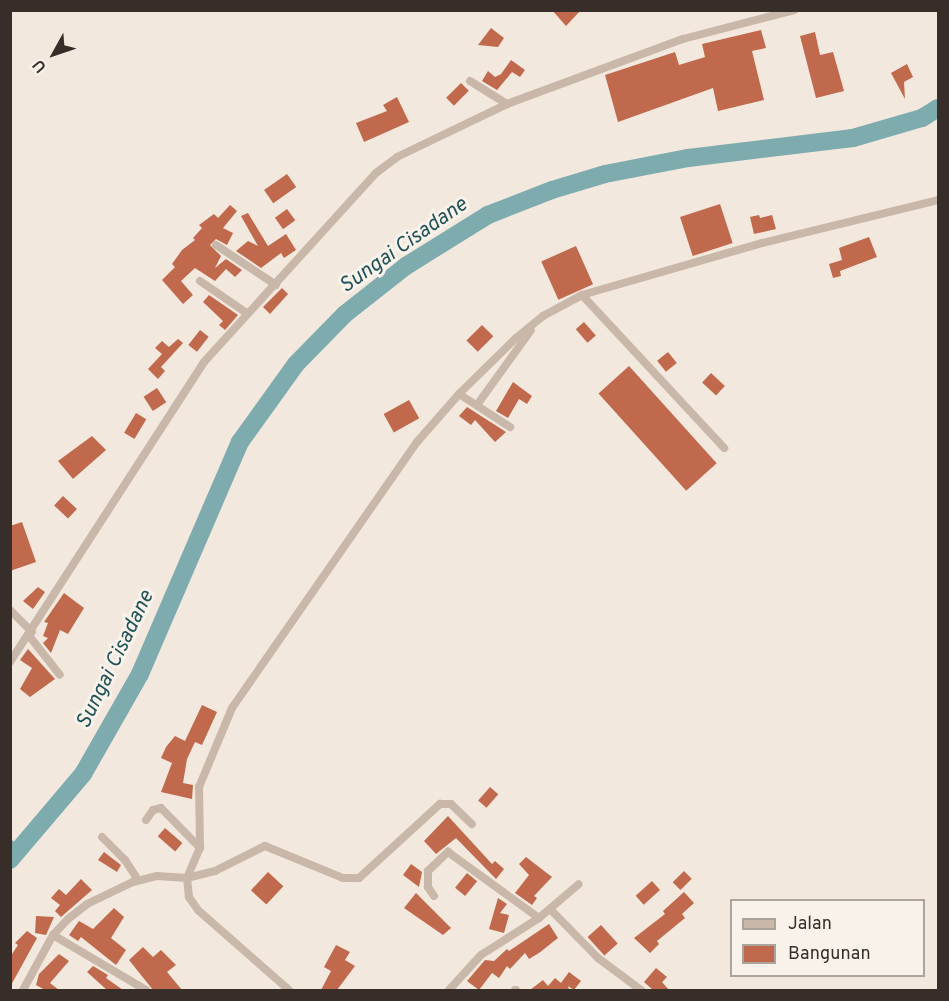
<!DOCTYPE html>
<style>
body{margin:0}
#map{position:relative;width:949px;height:1001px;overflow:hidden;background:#f2e8de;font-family:Overpass,sans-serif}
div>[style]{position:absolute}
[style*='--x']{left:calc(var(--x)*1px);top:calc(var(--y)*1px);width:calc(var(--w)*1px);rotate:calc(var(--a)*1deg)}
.stream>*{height:3px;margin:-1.5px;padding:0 1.5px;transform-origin:1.5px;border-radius:1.5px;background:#7dabae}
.river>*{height:18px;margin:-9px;padding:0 9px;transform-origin:9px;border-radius:9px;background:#7dabae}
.building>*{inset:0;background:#c1694c;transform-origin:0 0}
.minor>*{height:8px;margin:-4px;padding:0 4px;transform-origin:4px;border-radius:4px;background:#c9b8aa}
span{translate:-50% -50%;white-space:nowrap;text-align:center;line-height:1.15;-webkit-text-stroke:6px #f9f2ea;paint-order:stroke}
.water-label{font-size:21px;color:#205357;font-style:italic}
.frame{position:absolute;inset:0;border:12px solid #372e29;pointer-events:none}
.legend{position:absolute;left:730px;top:899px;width:195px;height:78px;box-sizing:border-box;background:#f9f2ea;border:2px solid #aba49d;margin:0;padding:8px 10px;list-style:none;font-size:18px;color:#372e29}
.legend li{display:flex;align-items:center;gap:12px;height:30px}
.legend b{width:30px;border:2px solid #aba49d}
.north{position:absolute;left:24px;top:24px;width:60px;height:60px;-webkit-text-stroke:4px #f9f2ea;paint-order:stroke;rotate:230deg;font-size:16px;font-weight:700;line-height:24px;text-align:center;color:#372e29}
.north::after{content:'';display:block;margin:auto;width:21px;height:27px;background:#372e29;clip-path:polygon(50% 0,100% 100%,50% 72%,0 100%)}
</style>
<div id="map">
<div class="stream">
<i style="--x:10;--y:840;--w:13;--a:42"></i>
</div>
<div class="river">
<i style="--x:10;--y:860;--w:113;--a:-49.7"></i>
<i style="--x:83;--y:774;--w:115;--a:-60.3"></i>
<i style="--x:140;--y:674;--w:253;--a:-66.7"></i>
<i style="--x:240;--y:442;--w:96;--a:-54.3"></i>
<i style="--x:296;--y:364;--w:70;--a:-45.6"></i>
<i style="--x:345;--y:314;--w:78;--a:-38.2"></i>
<i style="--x:406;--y:266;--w:97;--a:-31.9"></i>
<i style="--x:488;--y:215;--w:69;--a:-21.3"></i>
<i style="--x:552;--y:190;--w:55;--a:-16.8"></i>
<i style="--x:605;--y:174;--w:85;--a:-10.9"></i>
<i style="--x:688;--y:158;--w:166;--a:-6.9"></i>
<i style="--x:853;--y:138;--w:72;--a:-16.2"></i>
<i style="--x:922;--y:118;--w:19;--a:-32"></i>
</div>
<div class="building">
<i style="clip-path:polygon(552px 10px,581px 10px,566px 26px)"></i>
<i style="clip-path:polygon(491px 28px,504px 38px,498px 47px,478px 45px)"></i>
<i style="clip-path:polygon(761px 30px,766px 48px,752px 51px,764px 100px,718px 111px,713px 88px,618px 122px,605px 75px,675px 52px,679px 65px,705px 57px,702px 44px)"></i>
<i style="clip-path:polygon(815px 32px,820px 55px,833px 52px,844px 91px,816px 98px,800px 36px)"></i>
<i style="clip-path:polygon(511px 60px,525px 70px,520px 77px,512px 72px,497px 90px,482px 81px,488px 71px,495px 77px,501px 74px)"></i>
<i style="clip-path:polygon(907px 64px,913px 77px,904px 82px,905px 99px,891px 73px)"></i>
<i style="left:461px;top:83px;width:11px;height:21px;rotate:45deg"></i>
<i style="clip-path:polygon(397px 97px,409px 122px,364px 142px,356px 123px,387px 111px,383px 105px)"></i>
<i style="left:287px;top:174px;width:16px;height:28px;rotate:55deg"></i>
<i style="left:720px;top:204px;width:41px;height:42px;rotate:72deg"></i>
<i style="clip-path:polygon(230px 205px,237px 211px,223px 228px,233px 233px,227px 245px,216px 239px,210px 245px,221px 256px,215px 268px,226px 259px,242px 270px,235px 277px,226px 269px,215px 281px,195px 268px,181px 281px,193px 295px,183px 304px,162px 280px,175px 267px,172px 264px,182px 250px,195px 240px,193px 238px,202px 228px,199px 225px,214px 214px,218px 218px)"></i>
<i style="left:287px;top:209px;width:14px;height:15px;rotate:54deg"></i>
<i style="clip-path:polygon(248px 213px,268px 246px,286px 234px,296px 250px,284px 258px,281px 253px,261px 268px,236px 251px,248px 241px,258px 246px,241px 216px)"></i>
<i style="clip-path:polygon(759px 215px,760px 218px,772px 215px,776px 229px,754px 234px,750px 217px)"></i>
<i style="clip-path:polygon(869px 237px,877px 257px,840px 271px,841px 276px,833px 278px,829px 264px,842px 260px,839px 248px)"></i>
<i style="left:576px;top:246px;width:42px;height:38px;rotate:66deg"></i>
<i style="clip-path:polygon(282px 288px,288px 294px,270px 314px,263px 307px)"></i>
<i style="clip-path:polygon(209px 295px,238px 315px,225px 330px,219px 325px,223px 321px,203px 302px)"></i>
<i style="left:584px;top:322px;width:18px;height:11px;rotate:49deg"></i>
<i style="left:482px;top:325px;width:16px;height:22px;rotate:45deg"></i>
<i style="left:200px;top:330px;width:11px;height:19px;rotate:38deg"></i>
<i style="clip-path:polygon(178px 339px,183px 343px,161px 367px,165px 371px,158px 379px,148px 369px,162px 354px,155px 348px,162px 341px,169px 347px)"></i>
<i style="left:668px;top:352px;width:14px;height:14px;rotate:51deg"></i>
<i style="left:629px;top:366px;width:131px;height:41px;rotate:48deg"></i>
<i style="left:711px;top:373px;width:19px;height:13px;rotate:43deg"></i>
<i style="clip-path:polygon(513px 382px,532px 396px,527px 404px,519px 399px,508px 418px,496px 411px)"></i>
<i style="left:157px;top:388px;width:17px;height:16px;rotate:57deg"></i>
<i style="left:409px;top:400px;width:21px;height:29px;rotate:61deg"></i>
<i style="clip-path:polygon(467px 407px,506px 432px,495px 442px,475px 420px,471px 425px,459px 416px)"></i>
<i style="left:136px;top:413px;width:12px;height:23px;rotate:31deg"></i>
<i style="clip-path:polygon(92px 436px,106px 450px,73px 479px,58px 461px)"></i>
<i style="left:63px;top:496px;width:19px;height:13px;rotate:43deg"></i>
<i style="clip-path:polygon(22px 522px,36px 562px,10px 571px,10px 526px)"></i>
<i style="clip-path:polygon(38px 587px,45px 592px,33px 609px,23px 601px)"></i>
<i style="clip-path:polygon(64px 593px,84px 608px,68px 634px,60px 630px,51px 653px,43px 643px,48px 638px,43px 636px,48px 623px,44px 622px)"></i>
<i style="clip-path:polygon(28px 649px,55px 679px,30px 697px,20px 689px,32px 668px,20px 660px)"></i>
<i style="clip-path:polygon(202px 705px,217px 712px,202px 745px,195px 742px,187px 759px,183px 783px,193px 785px,192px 799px,161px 792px,172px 763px,161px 758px,166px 747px,175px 736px,185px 741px)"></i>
<i style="left:490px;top:787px;width:11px;height:18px;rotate:41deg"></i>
<i style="clip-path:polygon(448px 816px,492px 864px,495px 861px,504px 869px,496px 879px,456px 838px,436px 854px,424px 841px)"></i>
<i style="left:165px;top:828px;width:23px;height:11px;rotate:41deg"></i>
<i style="clip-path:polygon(104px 852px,121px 865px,117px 872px,98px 860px)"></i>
<i style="clip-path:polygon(526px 857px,552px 877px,534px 896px,537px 898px,532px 905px,515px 893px,529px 875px,519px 864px)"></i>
<i style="clip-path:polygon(411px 864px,422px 872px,419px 887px,403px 875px)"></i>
<i style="left:684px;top:871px;width:11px;height:16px;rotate:45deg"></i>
<i style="left:268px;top:872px;width:21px;height:25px;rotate:43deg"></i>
<i style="left:467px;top:873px;width:13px;height:19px;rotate:39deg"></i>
<i style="clip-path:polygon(81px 879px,92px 890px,61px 917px,55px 911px,60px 905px,51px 898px,59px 889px,66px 895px)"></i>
<i style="left:652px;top:881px;width:12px;height:22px;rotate:48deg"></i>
<i style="clip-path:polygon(684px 892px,694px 903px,682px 914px,685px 918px,657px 941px,659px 944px,650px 953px,634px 938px,665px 914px,663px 911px)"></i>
<i style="clip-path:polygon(416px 893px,451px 928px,443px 935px,404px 908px)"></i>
<i style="clip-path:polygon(498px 898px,507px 904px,500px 913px,509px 915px,504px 933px,489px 929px)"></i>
<i style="clip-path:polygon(114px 908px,124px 917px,111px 938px,126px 950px,116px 965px,81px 937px,78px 941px,69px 935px,79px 921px,93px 929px)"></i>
<i style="clip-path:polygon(36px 916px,54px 917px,46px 935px,35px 933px)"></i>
<i style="clip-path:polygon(549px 924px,558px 938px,539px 953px,529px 959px,525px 953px,510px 969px,507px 966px,499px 978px,492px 973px,479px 990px,467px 981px,485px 960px,494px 961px,507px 949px,509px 951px)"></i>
<i style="left:601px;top:925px;width:25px;height:18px;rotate:48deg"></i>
<i style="clip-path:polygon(27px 931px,37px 938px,10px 987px,10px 957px,18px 945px,15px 943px)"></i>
<i style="clip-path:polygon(336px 945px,350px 952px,345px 960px,355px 966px,337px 990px,321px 990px,331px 971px,324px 967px)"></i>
<i style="clip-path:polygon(143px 947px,153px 957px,161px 950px,176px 965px,167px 972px,182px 990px,153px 990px,129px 960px)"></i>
<i style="clip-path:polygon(59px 954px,69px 961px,50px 983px,59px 990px,45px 990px,36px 985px,39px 974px)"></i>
<i style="clip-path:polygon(93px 966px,108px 975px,106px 978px,123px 990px,107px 990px,87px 972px)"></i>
<i style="clip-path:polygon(656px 968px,667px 977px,662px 982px,669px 990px,653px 990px,644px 982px)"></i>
<i style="clip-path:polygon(569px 972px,581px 981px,574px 990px,568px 986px,569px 990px,530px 990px,543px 980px,548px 986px,555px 978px,561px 983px)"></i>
</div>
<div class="minor">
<i style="--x:470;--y:81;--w:44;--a:31.9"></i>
<i style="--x:216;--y:245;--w:72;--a:33.7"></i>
<i style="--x:200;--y:281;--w:58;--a:34.5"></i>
<i style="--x:582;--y:295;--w:209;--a:47.1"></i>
<i style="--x:459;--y:394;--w:61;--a:32.9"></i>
<i style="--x:477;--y:405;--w:92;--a:-54.2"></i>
<i style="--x:10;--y:610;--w:31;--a:45"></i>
<i style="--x:30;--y:637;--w:48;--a:51.7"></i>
<i style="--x:10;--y:662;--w:357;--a:-57.1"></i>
<i style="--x:204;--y:362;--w:256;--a:-47.7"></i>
<i style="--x:376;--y:173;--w:26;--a:-37"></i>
<i style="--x:397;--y:157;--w:122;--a:-25.7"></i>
<i style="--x:507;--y:104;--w:188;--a:-20.3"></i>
<i style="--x:683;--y:39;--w:115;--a:-14.6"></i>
<i style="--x:146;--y:820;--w:12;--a:-55"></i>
<i style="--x:153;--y:810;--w:8;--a:-14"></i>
<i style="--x:161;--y:808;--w:56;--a:45.7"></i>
<i style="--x:102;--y:837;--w:33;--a:45"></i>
<i style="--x:125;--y:860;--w:24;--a:57"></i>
<i style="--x:434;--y:896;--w:11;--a:-124"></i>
<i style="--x:428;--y:887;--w:16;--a:-90"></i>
<i style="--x:428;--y:871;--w:28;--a:-44"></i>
<i style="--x:448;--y:852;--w:112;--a:36"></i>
<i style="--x:550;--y:909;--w:69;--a:45.6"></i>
<i style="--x:598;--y:958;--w:54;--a:36.7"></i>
<i style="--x:53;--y:935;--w:108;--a:30.6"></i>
<i style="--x:23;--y:990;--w:63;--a:-61.4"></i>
<i style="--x:53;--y:935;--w:22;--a:-47"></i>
<i style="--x:68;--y:919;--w:24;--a:-38"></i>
<i style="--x:87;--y:904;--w:51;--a:-25.6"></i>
<i style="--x:133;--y:882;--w:25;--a:-14"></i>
<i style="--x:157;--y:876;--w:30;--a:4"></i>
<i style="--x:187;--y:878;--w:29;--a:-14"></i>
<i style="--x:215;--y:871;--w:56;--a:-26.6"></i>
<i style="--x:265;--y:846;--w:84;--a:22.3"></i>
<i style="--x:343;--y:878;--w:16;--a:0"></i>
<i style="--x:359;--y:878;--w:110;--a:-42.4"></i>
<i style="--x:440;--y:804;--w:11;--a:0"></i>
<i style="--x:451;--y:804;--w:29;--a:44"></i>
<i style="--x:289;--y:990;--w:121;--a:-138.7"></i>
<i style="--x:198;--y:910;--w:16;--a:-125"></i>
<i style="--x:189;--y:897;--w:19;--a:-96"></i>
<i style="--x:187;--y:878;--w:33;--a:-67"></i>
<i style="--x:200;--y:848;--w:61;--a:-90.9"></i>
<i style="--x:199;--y:787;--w:86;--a:-67.3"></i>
<i style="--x:232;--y:708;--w:324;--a:-55.2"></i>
<i style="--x:417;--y:442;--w:64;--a:-48.8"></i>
<i style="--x:459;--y:394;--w:80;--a:-44.5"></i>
<i style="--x:516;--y:338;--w:35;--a:-39"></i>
<i style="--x:543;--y:316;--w:44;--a:-28.3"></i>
<i style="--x:582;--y:295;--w:187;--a:-16.1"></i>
<i style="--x:762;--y:243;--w:181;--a:-13.7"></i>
<i style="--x:449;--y:990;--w:47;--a:-47.6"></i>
<i style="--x:481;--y:955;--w:69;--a:-32.5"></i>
<i style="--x:539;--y:918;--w:52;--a:-40.4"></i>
<i style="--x:515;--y:990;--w:1;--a:0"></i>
</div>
<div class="water-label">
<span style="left:404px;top:246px;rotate:-35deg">Sungai Cisadane</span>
<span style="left:116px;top:660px;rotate:-64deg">Sungai Cisadane</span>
</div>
<div class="frame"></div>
<ul class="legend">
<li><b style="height:8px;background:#c9b8aa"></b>Jalan</li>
<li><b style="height:16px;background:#c1694c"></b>Bangunan</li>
</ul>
<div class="north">U</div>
</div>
